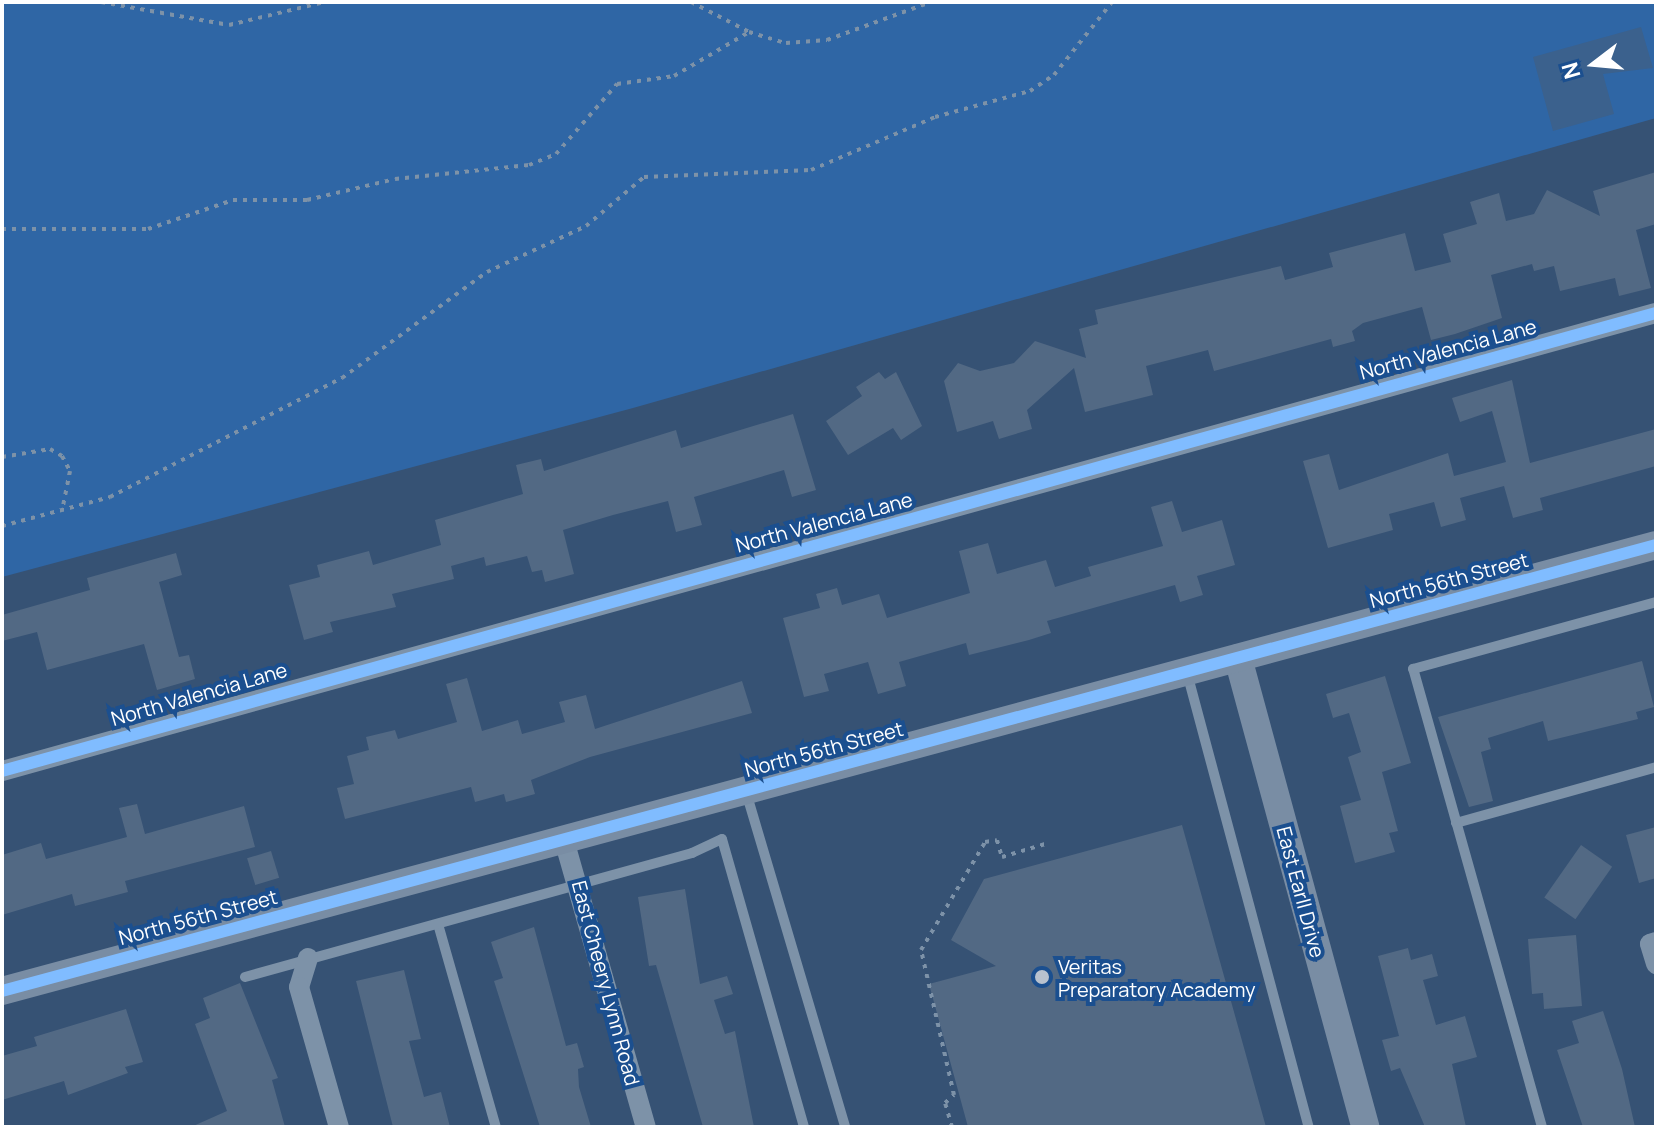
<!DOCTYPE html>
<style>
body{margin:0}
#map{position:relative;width:1658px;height:1129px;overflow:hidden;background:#365274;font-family:Manrope,sans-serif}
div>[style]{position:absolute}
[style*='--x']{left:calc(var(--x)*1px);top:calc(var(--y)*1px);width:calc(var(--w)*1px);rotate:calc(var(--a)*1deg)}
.green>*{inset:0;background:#2f66a5}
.water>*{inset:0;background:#3b618d}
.building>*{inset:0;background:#526984;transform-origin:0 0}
.path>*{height:4px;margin-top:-2px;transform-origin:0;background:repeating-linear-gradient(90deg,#7d92a8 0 4px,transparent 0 10px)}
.lane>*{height:10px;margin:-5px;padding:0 5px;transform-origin:5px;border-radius:5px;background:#7d92a8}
.street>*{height:20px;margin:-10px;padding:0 10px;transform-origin:10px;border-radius:10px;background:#7d92a8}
.secondary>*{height:28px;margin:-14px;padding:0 14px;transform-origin:14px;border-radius:14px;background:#798da4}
.cycleway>*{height:12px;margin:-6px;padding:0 6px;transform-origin:6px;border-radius:6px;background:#80bcff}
.dots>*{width:22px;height:22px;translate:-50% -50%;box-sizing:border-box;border:4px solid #1b4f8f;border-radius:50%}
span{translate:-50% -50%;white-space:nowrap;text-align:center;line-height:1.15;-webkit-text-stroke:8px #1b4f8f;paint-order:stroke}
.street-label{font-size:20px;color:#fff}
.poi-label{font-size:20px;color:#fff}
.left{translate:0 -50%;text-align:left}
.frame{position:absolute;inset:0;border:4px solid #fff;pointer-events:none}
.north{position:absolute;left:1554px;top:24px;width:80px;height:80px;-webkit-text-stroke:6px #1b4f8f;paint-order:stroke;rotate:254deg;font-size:22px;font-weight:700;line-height:32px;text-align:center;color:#fff}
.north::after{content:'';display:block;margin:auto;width:28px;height:36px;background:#fff;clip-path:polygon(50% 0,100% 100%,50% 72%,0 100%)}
</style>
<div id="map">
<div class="green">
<i style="clip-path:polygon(2px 2px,1656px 2px,1656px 118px,633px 408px,2px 577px)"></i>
</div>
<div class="water">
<i style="clip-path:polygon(1641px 27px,1653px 68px,1603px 74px,1614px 114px,1553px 131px,1533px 57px)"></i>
</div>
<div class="building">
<i style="clip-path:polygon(1656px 172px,1656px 224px,1636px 230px,1651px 288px,1619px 296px,1615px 278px,1560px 291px,1554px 266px,1534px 271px,1532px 264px,1491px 275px,1502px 318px,1455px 334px,1431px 340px,1422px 307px,1363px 323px,1352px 331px,1355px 341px,1333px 347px,1331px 339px,1214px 371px,1208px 350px,1146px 366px,1153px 395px,1085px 412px,1074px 368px,1027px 410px,1032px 429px,999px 439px,993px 421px,957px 432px,944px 381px,958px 363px,980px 371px,1014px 363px,1035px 341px,1086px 358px,1079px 329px,1098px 324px,1095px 310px,1281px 266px,1285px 280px,1333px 267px,1329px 253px,1405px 233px,1415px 271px,1451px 262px,1443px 234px,1477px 224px,1470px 202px,1499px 193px,1506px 221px,1534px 214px,1547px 190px,1600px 216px,1593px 191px)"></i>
<i style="clip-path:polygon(879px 372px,885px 379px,896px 372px,922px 426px,901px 440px,893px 428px,848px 455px,826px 421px,862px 396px,856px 387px)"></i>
<i style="clip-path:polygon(1512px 380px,1530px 463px,1656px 429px,1656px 466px,1540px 498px,1543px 510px,1513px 518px,1504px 486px,1460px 498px,1466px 520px,1441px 527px,1434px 502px,1389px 514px,1393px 530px,1328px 548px,1303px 461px,1329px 454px,1339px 490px,1448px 453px,1454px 476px,1506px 462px,1492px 411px,1460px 422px,1452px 398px)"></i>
<i style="clip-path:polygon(793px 414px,816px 490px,792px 497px,784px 470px,694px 497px,702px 525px,676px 532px,668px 501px,613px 515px,563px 530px,574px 574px,545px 582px,542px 570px,532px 572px,527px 556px,486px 566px,484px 557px,451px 566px,454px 579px,392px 594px,396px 607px,330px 622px,333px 632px,304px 640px,289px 585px,320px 577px,317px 565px,369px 551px,373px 565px,441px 545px,435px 520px,523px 494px,516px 465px,541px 459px,544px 471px,676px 430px,681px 448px)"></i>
<i style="clip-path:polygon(1172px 501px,1182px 532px,1222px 520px,1235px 565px,1197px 576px,1203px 595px,1180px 602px,1175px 585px,1047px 621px,1051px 633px,1029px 640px,969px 655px,966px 643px,899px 662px,906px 686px,878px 694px,868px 662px,824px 674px,829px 691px,804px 697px,783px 618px,820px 608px,816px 594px,837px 588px,842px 605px,879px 594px,887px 618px,933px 604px,970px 593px,959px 551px,988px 543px,997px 574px,1046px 560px,1055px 587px,1091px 576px,1088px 567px,1163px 546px,1151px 507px)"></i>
<i style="clip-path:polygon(176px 553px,182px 575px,159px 582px,179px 657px,189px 655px,195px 679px,157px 690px,144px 644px,47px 670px,37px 632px,2px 641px,2px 615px,90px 590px,87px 578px)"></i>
<i style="clip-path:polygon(1642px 661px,1654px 707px,1636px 712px,1638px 719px,1548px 741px,1543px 721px,1488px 738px,1491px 749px,1481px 752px,1493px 801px,1469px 807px,1438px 717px)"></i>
<i style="clip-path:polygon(1385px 676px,1411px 763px,1382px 772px,1398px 831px,1389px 833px,1395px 852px,1355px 863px,1340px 806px,1361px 800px,1348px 757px,1361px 752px,1349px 713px,1333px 718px,1326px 694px)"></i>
<i style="clip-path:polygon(467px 678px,482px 731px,518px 720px,522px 734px,565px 722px,559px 702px,586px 695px,595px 729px,742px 681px,752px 713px,590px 757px,531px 780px,535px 794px,506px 802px,504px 794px,475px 802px,471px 787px,345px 819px,337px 788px,354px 784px,347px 756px,369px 750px,366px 737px,395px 730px,398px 739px,457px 722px,446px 684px)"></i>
<i style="clip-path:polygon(137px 804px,145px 834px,244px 806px,255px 847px,125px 881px,128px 892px,75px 906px,72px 894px,2px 915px,2px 855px,41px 843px,46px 859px,127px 837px,119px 808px)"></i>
<i style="clip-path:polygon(1182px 825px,1266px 1127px,968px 1127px,929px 984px,996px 966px,951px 940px,984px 879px)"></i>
<i style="clip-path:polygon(1656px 827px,1656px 878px,1639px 883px,1626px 835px)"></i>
<i style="left:1581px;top:845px;width:38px;height:64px;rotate:35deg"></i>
<i style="left:271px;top:851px;width:28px;height:25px;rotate:73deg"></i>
<i style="clip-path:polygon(685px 889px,700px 984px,727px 976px,733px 994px,714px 1000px,725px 1034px,735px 1031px,754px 1127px,703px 1127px,656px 965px,649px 966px,638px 897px)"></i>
<i style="clip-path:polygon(534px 927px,566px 1046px,577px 1043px,584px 1067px,578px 1069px,579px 1087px,591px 1127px,540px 1127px,494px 981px,503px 978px,491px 942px)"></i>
<i style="clip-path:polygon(1576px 935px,1582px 1006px,1544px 1009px,1543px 993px,1532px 994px,1528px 939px)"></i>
<i style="clip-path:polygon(1408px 948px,1411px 960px,1432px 954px,1438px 976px,1423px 980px,1436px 1025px,1465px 1016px,1477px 1057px,1452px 1064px,1466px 1127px,1425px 1127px,1400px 1068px,1391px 1071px,1382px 1040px,1399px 1036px,1378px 956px)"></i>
<i style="clip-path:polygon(404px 970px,421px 1039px,409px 1041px,424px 1097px,441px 1092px,450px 1127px,393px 1127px,356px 981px)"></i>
<i style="clip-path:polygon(240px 983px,278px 1078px,272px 1080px,285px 1127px,191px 1127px,227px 1111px,195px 1024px,210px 1018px,203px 998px)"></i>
<i style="clip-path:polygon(126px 1009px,143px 1062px,125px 1067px,128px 1073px,68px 1095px,64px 1081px,2px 1100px,2px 1056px,37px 1046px,34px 1037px)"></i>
<i style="clip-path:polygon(1603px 1011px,1622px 1069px,1635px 1127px,1583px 1127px,1557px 1050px,1579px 1043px,1572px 1021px)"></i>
</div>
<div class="path">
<i style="--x:101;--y:2;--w:130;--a:10.2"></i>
<i style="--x:229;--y:25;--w:99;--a:-13.5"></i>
<i style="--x:402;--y:2;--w:169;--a:0"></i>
<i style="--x:691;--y:2;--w:65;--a:27.3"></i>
<i style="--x:2;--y:229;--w:146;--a:0"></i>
<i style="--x:148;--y:229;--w:90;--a:-18.8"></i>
<i style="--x:233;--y:200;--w:74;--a:0"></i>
<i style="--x:307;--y:200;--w:90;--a:-13.4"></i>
<i style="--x:395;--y:179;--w:135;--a:-6"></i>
<i style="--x:529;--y:165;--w:29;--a:-22"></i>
<i style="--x:556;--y:154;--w:93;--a:-48.9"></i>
<i style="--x:617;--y:84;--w:58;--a:-8"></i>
<i style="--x:674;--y:76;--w:87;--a:-30.4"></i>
<i style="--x:749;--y:32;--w:39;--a:17"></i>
<i style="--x:786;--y:43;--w:41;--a:-4.2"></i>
<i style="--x:827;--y:40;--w:111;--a:-20.1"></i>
<i style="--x:2;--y:457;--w:49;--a:-9.5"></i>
<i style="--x:50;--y:449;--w:14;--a:30"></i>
<i style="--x:62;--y:456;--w:17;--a:62"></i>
<i style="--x:70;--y:471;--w:41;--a:101.3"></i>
<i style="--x:2;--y:526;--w:112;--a:-15"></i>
<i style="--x:110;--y:497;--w:261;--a:-27.2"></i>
<i style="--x:342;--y:378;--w:180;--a:-36.2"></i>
<i style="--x:487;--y:272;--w:109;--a:-24.9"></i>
<i style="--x:586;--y:226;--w:76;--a:-40.2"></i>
<i style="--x:644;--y:177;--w:167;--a:-2.4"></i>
<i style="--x:811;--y:170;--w:135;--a:-23.1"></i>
<i style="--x:935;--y:117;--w:98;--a:-15.3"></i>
<i style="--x:1030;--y:91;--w:29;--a:-34"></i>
<i style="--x:1054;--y:75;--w:93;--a:-51.5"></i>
<i style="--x:952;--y:1127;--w:25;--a:-106"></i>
<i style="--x:945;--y:1103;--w:12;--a:-42"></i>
<i style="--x:954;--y:1095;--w:149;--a:-102.8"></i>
<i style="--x:921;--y:950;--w:126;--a:-59.3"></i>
<i style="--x:985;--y:842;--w:12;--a:-9"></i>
<i style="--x:997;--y:840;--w:18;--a:74"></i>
<i style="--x:1002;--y:857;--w:45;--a:-16.8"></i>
</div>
<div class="lane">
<i style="--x:1187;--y:673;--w:470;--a:75"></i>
<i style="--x:746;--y:792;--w:349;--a:73.5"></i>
<i style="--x:1456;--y:823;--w:208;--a:-15.6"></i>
<i style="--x:438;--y:924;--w:211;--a:74.1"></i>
<i style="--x:245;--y:977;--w:464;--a:-15.5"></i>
<i style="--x:692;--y:853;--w:33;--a:-25"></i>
<i style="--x:722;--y:839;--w:299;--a:74.1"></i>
<i style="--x:1542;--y:1127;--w:476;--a:-105.7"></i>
<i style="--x:1413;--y:669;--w:252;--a:-15.4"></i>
</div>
<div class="street">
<i style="--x:2;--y:771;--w:1716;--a:-15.48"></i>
<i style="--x:564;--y:840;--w:298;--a:74.1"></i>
<i style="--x:1656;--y:942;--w:6;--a:162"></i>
<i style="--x:1650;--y:944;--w:21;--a:73"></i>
<i style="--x:308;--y:958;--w:30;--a:107"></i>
<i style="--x:299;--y:987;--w:146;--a:74.1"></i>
</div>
<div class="secondary">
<i style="--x:1238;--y:658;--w:486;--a:74.8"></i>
<i style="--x:2;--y:991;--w:1713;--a:-15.09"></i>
</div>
<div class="cycleway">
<i style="--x:2;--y:771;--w:1716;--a:-15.48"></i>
<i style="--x:2;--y:991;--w:1713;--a:-15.09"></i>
</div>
<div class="dots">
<i style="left:1042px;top:977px;background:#b9c2ce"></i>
</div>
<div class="street-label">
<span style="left:1448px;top:349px;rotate:-15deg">North Valencia Lane</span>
<span style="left:824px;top:522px;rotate:-15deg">North Valencia Lane</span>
<span style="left:1449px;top:580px;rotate:-15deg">North 56th Street</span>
<span style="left:199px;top:694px;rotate:-16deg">North Valencia Lane</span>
<span style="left:824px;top:749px;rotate:-15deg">North 56th Street</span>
<span style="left:1301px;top:892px;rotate:75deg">East Earll Drive</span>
<span style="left:198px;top:917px;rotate:-15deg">North 56th Street</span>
<span style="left:606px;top:983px;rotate:75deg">East Cheery Lynn Road</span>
</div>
<div class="poi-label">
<span class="left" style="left:1058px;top:978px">Veritas<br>Preparatory Academy</span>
</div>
<div class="frame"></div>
<div class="north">N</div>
</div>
